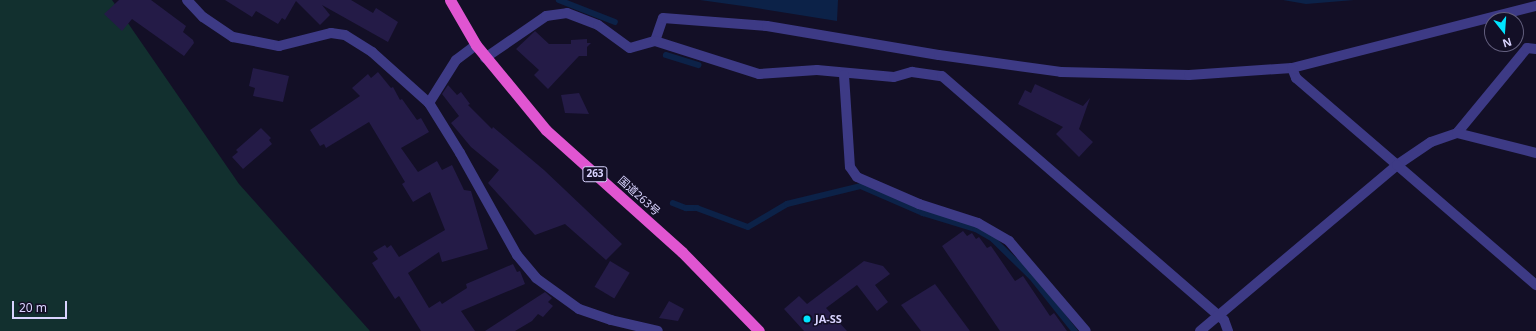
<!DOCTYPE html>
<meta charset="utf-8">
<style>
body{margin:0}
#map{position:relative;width:1536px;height:331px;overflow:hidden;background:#130f26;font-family:"Noto Sans","Noto Sans JP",sans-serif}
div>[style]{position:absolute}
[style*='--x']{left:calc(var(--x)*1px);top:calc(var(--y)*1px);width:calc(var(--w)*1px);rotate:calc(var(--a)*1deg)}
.green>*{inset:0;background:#12302f}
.water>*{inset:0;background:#0c2248}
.stream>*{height:5.5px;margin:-2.75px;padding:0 2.75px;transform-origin:2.75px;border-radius:2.75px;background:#0c2248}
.building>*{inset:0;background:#241b47;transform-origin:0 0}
.minor>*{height:10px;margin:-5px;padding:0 5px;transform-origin:5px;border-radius:5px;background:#3d3a85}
.tertiary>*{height:10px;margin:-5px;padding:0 5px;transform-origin:5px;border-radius:5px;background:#3d3a85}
.trunk>*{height:11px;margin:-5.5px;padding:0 5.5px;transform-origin:5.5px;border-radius:5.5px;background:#e055d1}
.dots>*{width:11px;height:11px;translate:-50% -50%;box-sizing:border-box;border:2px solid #130f26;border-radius:50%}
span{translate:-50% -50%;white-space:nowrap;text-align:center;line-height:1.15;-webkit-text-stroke:3px #130f26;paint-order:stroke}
.shield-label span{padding:1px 3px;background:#130f26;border:1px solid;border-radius:3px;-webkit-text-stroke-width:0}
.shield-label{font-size:10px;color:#d9d4ff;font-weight:700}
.street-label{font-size:11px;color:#d9d4ff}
.poi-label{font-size:11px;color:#d9d4ff;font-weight:700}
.left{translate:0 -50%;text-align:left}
.north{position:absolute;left:1484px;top:12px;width:40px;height:40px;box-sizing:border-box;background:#130f26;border:1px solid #625e7d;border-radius:50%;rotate:163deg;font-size:11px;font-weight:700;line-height:16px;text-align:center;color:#d9d4ff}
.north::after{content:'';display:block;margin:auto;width:14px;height:18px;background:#00e5ff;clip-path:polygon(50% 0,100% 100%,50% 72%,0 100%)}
.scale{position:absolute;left:12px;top:301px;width:55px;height:18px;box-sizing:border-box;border:2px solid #d9d4ff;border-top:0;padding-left:5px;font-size:12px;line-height:14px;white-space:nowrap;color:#d9d4ff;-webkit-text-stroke:3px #130f26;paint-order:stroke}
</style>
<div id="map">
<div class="green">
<i style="clip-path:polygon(0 0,112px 0,239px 184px,370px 331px,0 331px)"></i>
</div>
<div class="water">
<i style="clip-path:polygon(700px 0,838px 0,837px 21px,750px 7px)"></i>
<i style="clip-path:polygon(1283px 0,1354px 0,1306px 4px)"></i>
</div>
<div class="stream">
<i style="--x:559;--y:0;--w:60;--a:21.4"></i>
<i style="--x:666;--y:55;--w:34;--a:17"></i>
<i style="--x:673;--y:203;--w:14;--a:21"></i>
<i style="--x:686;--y:208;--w:11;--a:0"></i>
<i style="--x:697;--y:208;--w:54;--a:20.4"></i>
<i style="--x:748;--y:227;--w:45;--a:-30.5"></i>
<i style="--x:787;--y:204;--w:76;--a:-13.7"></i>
<i style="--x:861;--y:186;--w:68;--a:23.5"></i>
<i style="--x:923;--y:213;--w:55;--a:16.8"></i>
<i style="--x:976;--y:229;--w:20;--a:30"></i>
<i style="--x:993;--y:239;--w:54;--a:44.3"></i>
<i style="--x:1032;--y:277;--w:69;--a:51.5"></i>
</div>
<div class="building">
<i style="clip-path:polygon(119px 0,151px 0,186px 26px,183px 32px,193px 40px,194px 43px,184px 56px,132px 19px,122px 31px,104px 14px)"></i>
<i style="clip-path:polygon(225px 0,351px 0,373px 13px,376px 8px,398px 22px,388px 42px,322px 5px,330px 15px,320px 25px,296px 1px,285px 20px,282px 18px,278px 24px,256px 11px,252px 17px)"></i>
<i style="clip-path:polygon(535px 31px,549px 44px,571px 44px,571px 40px,587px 39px,587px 43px,591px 43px,587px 47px,587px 56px,579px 56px,548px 89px,534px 75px,539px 70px,516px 49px)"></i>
<i style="clip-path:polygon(253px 68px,289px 76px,283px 102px,253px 96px,255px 88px,249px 86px)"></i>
<i style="clip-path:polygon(378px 72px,391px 88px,393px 87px,400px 100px,402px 99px,417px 120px,421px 118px,429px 132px,401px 148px,418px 172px,437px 161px,442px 170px,452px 165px,464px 190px,471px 191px,488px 249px,442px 262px,439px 252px,408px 273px,429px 308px,440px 301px,442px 304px,467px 288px,466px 284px,513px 264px,517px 272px,520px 271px,525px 284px,461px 311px,475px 331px,421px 331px,399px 296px,395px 299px,372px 263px,378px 259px,373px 252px,385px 245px,387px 248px,391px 245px,399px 257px,445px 230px,430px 192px,413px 202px,402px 184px,405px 182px,369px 122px,326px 148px,324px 144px,320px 146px,310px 130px,360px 96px,352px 88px,368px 74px,371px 78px)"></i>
<i style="clip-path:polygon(1035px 84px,1083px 106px,1090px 98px,1079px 129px,1093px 142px,1079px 157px,1056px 134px,1063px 127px,1018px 104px,1025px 90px,1031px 93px)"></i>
<i style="clip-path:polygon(448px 85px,457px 95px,461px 92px,470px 104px,468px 105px,492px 129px,493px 127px,544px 170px,622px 244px,606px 260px,565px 224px,535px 235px,488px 183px,499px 170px,471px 147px,451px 123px,459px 116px,442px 94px)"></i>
<i style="clip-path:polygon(579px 93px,589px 114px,565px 113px,561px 95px)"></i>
<i style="clip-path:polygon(261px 128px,271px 138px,269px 140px,272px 144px,243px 169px,232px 157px,238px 152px,236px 150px)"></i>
<i style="clip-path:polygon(963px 231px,967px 236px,972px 233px,976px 239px,979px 237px,987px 248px,991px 246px,1015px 281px,1023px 276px,1050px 316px,1054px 313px,1067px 331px,1000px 331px,942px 246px)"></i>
<i style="left:610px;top:261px;width:23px;height:30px;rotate:31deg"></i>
<i style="clip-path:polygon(864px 261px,883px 266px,890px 274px,875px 285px,888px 302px,877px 311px,857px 285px,826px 308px,847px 331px,804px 331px,784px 309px,799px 296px,807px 304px)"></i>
<i style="clip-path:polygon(935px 284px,970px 331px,921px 331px,901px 305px)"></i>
<i style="clip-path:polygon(545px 292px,552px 298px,548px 302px,553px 306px,543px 317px,538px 314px,532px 321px,515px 331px,485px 331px)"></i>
<i style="clip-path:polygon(669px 301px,684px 309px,678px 321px,659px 318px)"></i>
</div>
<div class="minor">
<i style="--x:187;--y:0;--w:23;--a:47"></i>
<i style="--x:203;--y:17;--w:36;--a:34"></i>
<i style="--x:233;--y:37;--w:47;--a:11.1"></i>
<i style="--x:279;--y:46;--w:54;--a:-14"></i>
<i style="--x:331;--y:33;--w:14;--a:8"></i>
<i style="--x:345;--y:35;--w:32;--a:32"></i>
<i style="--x:372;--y:52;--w:76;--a:41.8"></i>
<i style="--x:655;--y:41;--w:24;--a:-71"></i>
<i style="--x:663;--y:18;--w:104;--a:4.4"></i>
<i style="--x:767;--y:26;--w:174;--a:9.6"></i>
<i style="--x:939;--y:55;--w:123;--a:7.9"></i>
<i style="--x:1061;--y:72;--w:128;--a:1.3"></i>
<i style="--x:1189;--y:75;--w:103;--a:-3.9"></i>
<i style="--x:1292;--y:68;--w:252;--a:-14.3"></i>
<i style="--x:476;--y:45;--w:25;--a:143"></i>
<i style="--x:456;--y:60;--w:51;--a:122.1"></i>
<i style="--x:429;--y:103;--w:59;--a:58.2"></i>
<i style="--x:460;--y:153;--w:117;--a:60.8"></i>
<i style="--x:517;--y:255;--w:30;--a:50"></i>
<i style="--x:536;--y:278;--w:53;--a:35.8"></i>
<i style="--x:579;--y:309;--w:34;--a:19"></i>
<i style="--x:611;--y:320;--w:48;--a:13.2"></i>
<i style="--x:485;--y:58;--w:74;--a:-34.5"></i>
<i style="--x:546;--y:16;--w:21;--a:-8"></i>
<i style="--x:567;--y:13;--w:33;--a:21"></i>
<i style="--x:598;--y:25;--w:39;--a:36"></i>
<i style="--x:630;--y:48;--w:26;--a:-16"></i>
<i style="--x:655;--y:41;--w:109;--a:17.6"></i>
<i style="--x:759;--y:74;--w:58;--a:-3.9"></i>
<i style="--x:817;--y:70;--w:77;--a:5.2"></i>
<i style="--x:894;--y:77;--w:19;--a:-16"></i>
<i style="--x:912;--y:72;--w:30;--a:8"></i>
<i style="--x:942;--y:76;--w:373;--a:40.9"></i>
<i style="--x:1224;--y:320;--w:12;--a:70"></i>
<i style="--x:1292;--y:68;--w:11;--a:68"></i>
<i style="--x:1296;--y:78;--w:133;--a:40.7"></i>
<i style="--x:844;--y:75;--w:92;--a:86.3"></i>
<i style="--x:850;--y:167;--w:12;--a:55"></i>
<i style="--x:857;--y:177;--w:68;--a:23.5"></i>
<i style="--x:919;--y:204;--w:62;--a:17.9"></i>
<i style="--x:978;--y:223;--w:36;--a:30"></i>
<i style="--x:1009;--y:241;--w:118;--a:49.5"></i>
<i style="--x:1457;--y:133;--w:110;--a:-50.5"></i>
<i style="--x:1527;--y:48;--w:9;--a:6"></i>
<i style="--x:1200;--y:331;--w:258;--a:-40.1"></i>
<i style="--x:1397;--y:165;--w:41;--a:-34.1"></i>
<i style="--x:1431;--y:142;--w:28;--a:-19"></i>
<i style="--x:1457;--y:133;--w:81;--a:14.2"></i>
</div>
<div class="tertiary">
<i style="--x:1397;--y:165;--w:184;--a:40.8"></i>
</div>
<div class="trunk">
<i style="--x:450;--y:0;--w:52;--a:60"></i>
<i style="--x:476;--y:45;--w:110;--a:50.5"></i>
<i style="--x:546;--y:130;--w:183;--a:41.9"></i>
<i style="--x:682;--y:252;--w:110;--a:45.7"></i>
</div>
<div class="dots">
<i style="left:807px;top:319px;background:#00e5ff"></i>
</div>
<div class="shield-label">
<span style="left:595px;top:174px">263</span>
</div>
<div class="street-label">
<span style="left:639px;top:196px;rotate:42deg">国道263号</span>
</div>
<div class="poi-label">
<span class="left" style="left:815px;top:319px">JA-SS</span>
</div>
<div class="north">N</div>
<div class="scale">20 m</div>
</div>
